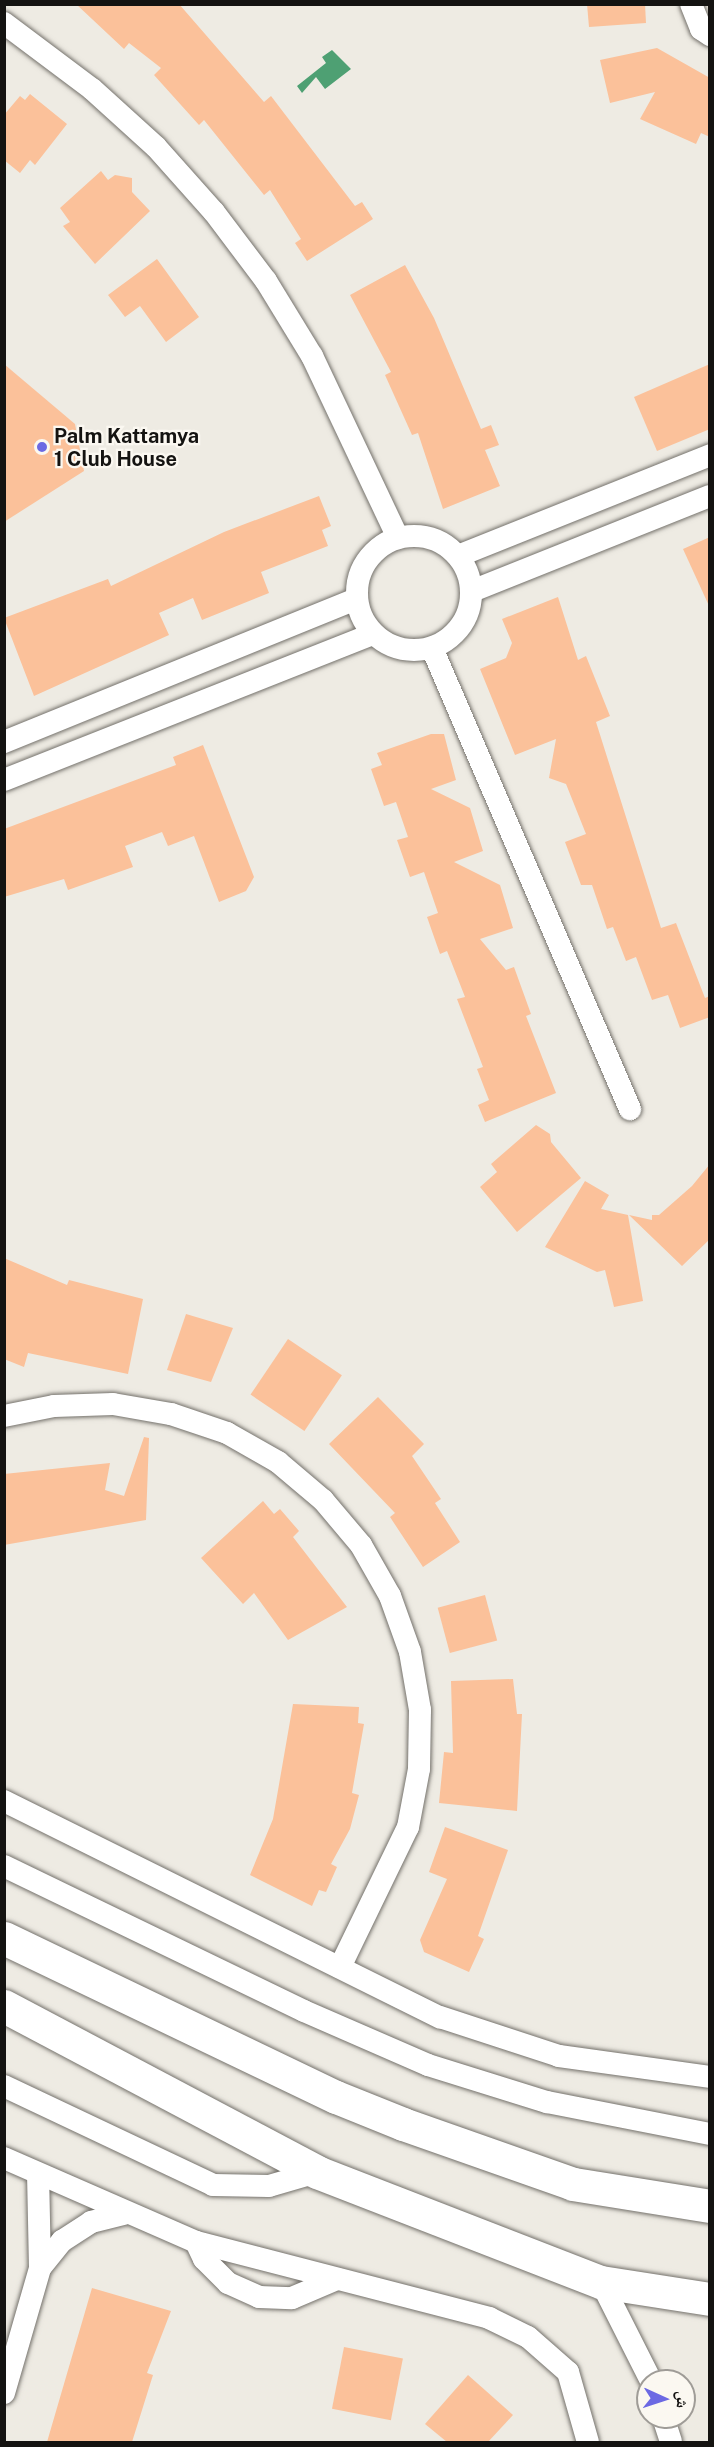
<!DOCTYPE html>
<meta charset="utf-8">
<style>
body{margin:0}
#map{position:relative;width:714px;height:2447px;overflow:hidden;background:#eeebe3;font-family:"Public Sans","Noto Naskh Arabic",sans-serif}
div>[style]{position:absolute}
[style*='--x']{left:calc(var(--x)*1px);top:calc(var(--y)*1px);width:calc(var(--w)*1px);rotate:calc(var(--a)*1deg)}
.water>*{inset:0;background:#4ea073}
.building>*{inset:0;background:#fbc19a;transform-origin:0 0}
.roads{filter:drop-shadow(0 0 2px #74716b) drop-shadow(0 0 2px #74716b)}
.street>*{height:22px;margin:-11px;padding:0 11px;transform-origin:11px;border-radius:11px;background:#fff}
.street>.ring{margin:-11px;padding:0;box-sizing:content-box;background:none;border:22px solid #fff;border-radius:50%}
.secondary>*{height:33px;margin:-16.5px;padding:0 16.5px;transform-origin:16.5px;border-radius:16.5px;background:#fff}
.dots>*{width:16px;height:16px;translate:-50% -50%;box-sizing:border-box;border:3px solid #fbf8f1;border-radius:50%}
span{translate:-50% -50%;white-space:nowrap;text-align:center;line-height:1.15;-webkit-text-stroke:4.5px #fbf8f1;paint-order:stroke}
.poi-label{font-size:20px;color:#141311;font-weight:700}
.left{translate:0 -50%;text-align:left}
.frame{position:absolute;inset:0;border:6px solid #141311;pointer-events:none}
.north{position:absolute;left:636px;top:2369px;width:60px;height:60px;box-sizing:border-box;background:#fbf8f1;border:2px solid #9f9c97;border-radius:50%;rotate:93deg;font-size:16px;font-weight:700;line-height:24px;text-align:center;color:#141311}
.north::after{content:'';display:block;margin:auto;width:21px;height:27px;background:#6c69e3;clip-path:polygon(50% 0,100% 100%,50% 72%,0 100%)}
</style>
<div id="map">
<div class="water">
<i style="clip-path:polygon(332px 50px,351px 69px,325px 89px,316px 77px,302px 93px,297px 86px,326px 63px,322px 57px)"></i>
</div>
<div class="building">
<i style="clip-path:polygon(76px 4px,179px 4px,264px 102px,271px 96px,355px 206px,362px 202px,373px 219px,307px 261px,295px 243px,301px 239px,270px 190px,264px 195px,204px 120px,199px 125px,154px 75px,161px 68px,129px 43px,124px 49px)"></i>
<i style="clip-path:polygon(587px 4px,645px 4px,646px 23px,589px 27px)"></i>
<i style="clip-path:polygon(657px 48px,710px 78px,710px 137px,701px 133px,696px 144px,640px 119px,655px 92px,610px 103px,600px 60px)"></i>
<i style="clip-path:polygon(30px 94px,67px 124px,35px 165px,30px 160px,20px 173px,4px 160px,4px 115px,20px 96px,25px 100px)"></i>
<i style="clip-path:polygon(101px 171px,108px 180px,115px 175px,132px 178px,132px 192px,150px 211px,95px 264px,63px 226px,70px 222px,60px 208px)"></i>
<i style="clip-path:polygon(157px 259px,199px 317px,166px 342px,140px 306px,125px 317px,108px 295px)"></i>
<i style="clip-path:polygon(405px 265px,434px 318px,481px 429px,491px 425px,499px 445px,485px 450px,500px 486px,443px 509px,418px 433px,412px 435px,385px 375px,391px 372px,350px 295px)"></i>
<i style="clip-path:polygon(4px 364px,75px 424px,84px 471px,4px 522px)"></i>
<i style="clip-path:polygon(710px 364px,710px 429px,657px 451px,634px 397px)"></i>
<i style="clip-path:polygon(319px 496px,331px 526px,322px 530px,328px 546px,261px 572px,269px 593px,202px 620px,193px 598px,159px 613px,169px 635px,34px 696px,4px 618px,108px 579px,111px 586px,224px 532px)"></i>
<i style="clip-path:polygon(710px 537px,710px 608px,683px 549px)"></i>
<i style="clip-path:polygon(558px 597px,578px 660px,586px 656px,610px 716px,596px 722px,661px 928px,676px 923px,705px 998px,710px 996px,710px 1017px,680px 1028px,668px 995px,652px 1000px,636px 957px,626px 961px,613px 927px,607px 929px,592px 885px,581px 885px,565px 842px,586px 834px,566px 784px,549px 778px,556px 739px,515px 755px,480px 669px,506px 658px,512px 643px,502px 619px)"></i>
<i style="clip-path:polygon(431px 734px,444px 734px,456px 780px,431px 789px,470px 808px,483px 851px,454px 862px,500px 885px,513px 928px,480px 939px,506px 970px,514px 967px,531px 1014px,526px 1016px,556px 1093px,485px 1122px,478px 1105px,489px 1100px,477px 1069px,483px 1067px,457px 999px,465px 997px,447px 951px,440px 954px,427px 917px,438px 913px,424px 872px,410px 877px,397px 840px,408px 837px,396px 802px,384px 806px,371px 769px,382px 765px,377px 753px)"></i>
<i style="clip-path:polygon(203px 745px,254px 877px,246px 891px,219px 902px,194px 836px,168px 846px,162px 832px,125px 846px,133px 867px,68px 890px,64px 879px,4px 897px,4px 829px,176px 765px,173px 757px)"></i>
<i style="clip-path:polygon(536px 1125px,550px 1134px,551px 1142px,581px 1178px,517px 1232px,480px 1187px,497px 1172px,491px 1164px)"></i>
<i style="clip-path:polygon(710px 1164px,710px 1239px,682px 1266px,629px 1215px,652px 1220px,652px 1215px,659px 1215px,692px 1186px)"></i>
<i style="clip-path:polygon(585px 1181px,609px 1195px,601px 1209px,628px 1215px,643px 1301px,614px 1307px,605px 1270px,597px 1272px,545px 1247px)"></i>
<i style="clip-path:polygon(4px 1258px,67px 1285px,69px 1280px,143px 1299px,128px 1374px,28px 1353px,24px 1367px,4px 1359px)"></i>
<i style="clip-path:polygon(186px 1314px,233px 1328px,211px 1382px,167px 1370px)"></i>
<i style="left:288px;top:1339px;width:65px;height:67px;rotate:34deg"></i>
<i style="clip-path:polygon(378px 1397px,424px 1444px,412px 1456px,441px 1499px,435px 1503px,460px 1542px,423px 1567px,390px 1517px,395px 1513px,329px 1444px)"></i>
<i style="clip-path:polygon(144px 1437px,149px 1438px,146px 1520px,4px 1545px,4px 1474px,110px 1463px,105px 1490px,124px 1496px)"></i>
<i style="clip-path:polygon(263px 1501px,274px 1514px,280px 1509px,299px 1531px,293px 1537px,347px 1607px,288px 1640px,254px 1593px,243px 1604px,201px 1558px)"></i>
<i style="left:485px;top:1595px;width:47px;height:49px;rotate:75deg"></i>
<i style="clip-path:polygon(513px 1679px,517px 1714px,522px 1714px,517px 1811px,439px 1803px,444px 1752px,453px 1753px,451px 1681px)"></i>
<i style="clip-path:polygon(293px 1704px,359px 1707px,358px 1723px,364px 1724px,352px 1793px,359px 1795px,350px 1829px,331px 1864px,337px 1867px,326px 1892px,319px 1890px,312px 1906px,250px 1875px,273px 1819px)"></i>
<i style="clip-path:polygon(445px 1827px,508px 1850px,478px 1936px,484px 1939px,469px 1972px,424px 1952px,420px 1940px,447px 1879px,429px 1872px)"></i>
<i style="clip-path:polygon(92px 2288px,171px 2311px,147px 2373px,153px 2375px,132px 2442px,47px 2442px)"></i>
<i style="left:344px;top:2347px;width:60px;height:63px;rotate:11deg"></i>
<i style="clip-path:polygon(468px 2375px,513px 2415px,488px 2442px,447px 2442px,425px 2424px)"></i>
</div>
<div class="roads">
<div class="street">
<i style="--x:691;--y:4;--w:27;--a:68"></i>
<i style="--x:701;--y:29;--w:11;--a:34"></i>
<i style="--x:4;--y:23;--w:110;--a:36.9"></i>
<i style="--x:92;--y:89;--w:86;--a:42.2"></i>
<i style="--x:156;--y:147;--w:87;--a:48.3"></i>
<i style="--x:214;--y:212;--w:86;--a:53"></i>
<i style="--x:266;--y:281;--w:88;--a:58.5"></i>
<i style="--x:312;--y:356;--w:201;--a:64.7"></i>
<i class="ring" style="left:357px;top:536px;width:92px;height:92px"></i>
<i style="--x:458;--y:556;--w:271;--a:-21.8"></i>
<i style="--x:472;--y:591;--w:256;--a:-21.8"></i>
<i style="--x:432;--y:648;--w:502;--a:66.76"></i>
<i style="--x:4;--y:742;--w:381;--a:-22.1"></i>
<i style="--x:4;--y:780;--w:397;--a:-21.6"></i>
<i style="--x:4;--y:1416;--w:51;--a:-11.3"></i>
<i style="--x:54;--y:1406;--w:59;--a:-1.9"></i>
<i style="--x:113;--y:1404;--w:59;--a:9.8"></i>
<i style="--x:171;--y:1414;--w:59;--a:18.7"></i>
<i style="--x:227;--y:1433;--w:59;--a:29.6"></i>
<i style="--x:278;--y:1462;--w:59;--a:40.2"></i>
<i style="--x:323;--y:1500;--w:59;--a:49.8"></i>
<i style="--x:361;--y:1545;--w:59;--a:60.4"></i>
<i style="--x:390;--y:1596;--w:59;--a:70.3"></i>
<i style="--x:410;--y:1652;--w:59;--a:80.2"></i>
<i style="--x:420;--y:1710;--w:59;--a:91"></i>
<i style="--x:419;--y:1769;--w:59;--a:100.7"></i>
<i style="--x:408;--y:1827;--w:156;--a:115.9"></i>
<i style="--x:4;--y:1801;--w:487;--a:26.4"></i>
<i style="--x:440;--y:2017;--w:125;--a:18.1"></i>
<i style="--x:559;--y:2056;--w:152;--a:7.9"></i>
<i style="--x:4;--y:1866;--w:333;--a:25.8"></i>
<i style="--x:304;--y:2011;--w:135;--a:23.5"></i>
<i style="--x:428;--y:2065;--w:125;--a:17.3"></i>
<i style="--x:547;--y:2102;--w:166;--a:11.1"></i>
<i style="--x:4;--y:2086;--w:231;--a:25.3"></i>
<i style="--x:213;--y:2185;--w:56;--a:1"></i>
<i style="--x:269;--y:2186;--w:50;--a:-16.3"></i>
<i style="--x:4;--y:2158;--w:210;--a:23.6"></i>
<i style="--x:196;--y:2242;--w:303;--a:14.5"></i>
<i style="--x:489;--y:2318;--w:43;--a:26"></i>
<i style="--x:528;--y:2337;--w:53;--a:41.2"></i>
<i style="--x:568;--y:2372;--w:73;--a:74.1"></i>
<i style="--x:196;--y:2242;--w:19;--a:65"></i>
<i style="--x:204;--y:2259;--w:34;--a:45"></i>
<i style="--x:228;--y:2283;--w:34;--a:24"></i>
<i style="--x:259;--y:2297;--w:33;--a:2"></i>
<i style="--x:292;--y:2298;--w:49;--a:-22.9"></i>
<i style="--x:40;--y:2268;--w:35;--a:-51"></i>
<i style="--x:62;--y:2241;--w:35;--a:-33"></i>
<i style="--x:91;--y:2222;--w:34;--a:-14"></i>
<i style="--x:601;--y:2282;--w:111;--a:63.2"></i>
<i style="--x:4;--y:2393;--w:130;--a:-73.9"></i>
<i style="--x:40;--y:2268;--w:94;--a:-91.2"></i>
<i style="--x:663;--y:2417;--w:26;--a:72"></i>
</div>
<div class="secondary">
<i style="--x:4;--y:1938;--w:368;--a:25.6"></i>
<i style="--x:336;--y:2097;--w:72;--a:21.9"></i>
<i style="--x:403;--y:2124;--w:180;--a:19.4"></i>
<i style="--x:573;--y:2184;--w:139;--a:9.1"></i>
<i style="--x:4;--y:2006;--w:354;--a:27.9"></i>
<i style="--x:317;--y:2172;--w:305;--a:21.2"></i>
<i style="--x:601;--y:2282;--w:110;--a:8.9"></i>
</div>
</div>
<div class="dots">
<i style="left:42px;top:447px;background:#6c69e3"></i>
</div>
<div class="poi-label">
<span class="left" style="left:54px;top:448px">Palm Kattamya<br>1 Club House</span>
</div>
<div class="frame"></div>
<div class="north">ش</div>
</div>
